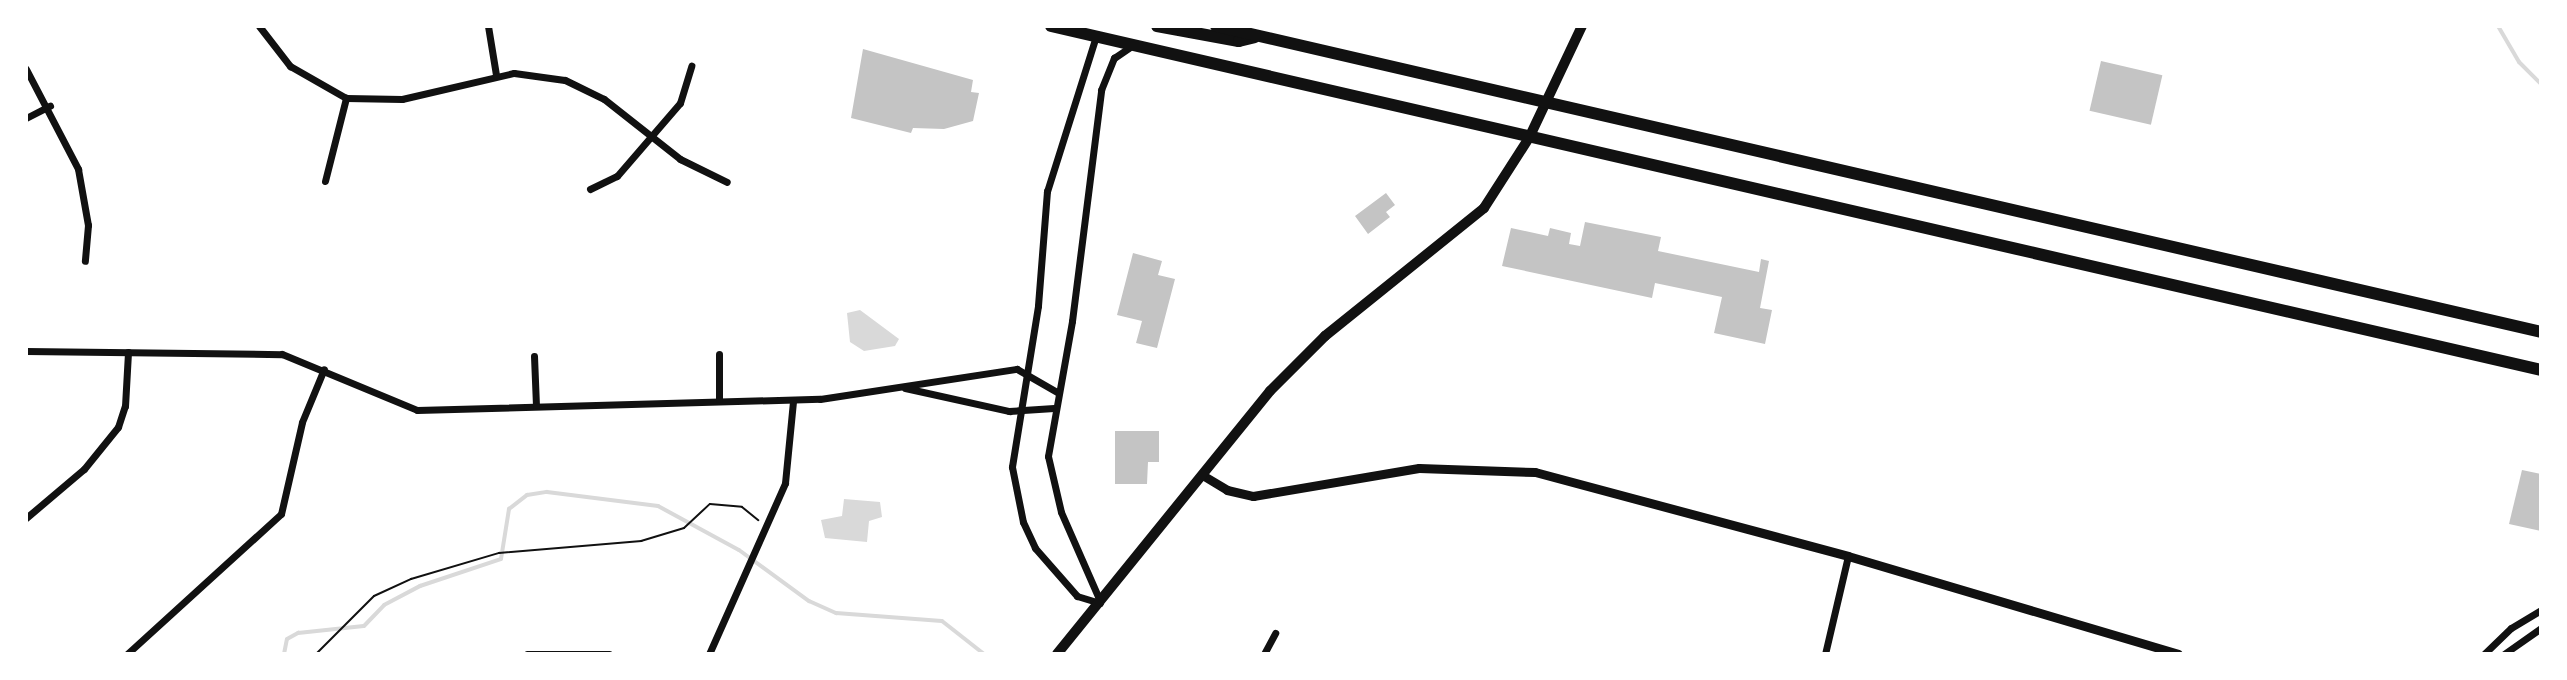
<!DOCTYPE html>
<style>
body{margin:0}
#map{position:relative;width:2567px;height:680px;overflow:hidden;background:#fff;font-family:"Golos Text",sans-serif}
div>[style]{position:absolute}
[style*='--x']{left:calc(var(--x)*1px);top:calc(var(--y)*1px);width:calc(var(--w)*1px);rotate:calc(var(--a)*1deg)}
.water>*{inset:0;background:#d9d9d9}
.stream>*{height:4px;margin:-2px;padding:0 2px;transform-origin:2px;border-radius:2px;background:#d9d9d9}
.building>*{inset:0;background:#c4c4c4;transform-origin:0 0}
.path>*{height:2px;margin:-1px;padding:0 1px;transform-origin:1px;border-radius:1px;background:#111}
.minor>*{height:7px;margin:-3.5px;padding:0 3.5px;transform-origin:3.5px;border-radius:3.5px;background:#111}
.tertiary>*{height:9px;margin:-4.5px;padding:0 4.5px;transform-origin:4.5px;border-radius:4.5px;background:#111}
.secondary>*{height:10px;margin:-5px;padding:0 5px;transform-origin:5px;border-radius:5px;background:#111}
.trunk>*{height:12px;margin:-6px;padding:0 6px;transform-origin:6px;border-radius:6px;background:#111}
span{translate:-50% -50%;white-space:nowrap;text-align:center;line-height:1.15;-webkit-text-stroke:7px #fff;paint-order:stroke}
.frame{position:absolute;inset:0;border:28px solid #fff;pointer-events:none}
</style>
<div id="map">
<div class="water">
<i style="clip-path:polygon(860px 310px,899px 339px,895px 346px,864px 351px,850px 342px,847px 313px)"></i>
<i style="clip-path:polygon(844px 499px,880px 502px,882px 517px,869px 521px,867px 542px,825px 538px,821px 520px,842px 516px)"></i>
</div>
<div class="stream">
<i style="--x:2498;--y:26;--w:42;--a:59.7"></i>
<i style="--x:2519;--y:62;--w:31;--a:45"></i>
<i style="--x:284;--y:654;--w:15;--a:-79"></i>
<i style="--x:287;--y:639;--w:13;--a:-29"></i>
<i style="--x:298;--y:633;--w:66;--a:-6.1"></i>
<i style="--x:364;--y:626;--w:29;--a:-46"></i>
<i style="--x:384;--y:605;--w:41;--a:-27.8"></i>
<i style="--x:420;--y:586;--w:85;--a:-18.4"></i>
<i style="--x:501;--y:559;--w:51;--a:-80.9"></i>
<i style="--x:509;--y:509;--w:23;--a:-38"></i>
<i style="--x:527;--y:495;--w:20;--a:-9"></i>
<i style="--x:547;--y:492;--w:112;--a:7.2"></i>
<i style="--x:658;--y:506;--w:92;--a:28.5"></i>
<i style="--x:739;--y:550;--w:87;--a:36.1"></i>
<i style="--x:809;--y:601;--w:30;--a:24"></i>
<i style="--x:836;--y:613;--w:106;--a:4.3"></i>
<i style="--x:942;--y:621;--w:53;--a:38.2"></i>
</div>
<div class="building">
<i style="clip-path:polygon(863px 49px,973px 80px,971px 92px,979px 93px,973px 121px,944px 129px,913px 128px,911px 133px,851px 118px)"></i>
<i style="left:2101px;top:61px;width:63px;height:51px;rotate:13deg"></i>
<i style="clip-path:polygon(1386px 193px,1395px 205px,1386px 212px,1390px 217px,1368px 234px,1355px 216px)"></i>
<i style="clip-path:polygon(1585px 222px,1661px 237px,1658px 251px,1759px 272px,1761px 259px,1769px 261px,1760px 308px,1772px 310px,1765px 344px,1714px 333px,1722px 297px,1655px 283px,1652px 298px,1502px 266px,1511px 228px,1548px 236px,1550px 228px,1571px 233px,1569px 244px,1580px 246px)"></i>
<i style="clip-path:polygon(1133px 253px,1162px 261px,1158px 275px,1175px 279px,1157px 348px,1136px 343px,1142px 321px,1117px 315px)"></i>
<i style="clip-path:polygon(1115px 431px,1159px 431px,1159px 462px,1148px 462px,1147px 484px,1115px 484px)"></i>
<i style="clip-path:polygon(2522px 470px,2541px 474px,2541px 531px,2509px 524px)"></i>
</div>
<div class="path">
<i style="--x:316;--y:654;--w:82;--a:-45"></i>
<i style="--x:374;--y:596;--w:41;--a:-24.7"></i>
<i style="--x:411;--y:579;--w:92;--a:-16.5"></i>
<i style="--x:499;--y:553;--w:143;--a:-4.8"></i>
<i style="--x:641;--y:541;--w:45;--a:-16.8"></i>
<i style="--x:684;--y:528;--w:35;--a:-43"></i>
<i style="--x:710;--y:504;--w:32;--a:5"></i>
<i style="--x:742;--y:507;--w:21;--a:39"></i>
</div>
<div class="minor">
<i style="--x:259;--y:26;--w:51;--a:52.2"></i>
<i style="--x:290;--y:66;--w:64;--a:29.7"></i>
<i style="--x:346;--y:98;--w:56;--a:1"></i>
<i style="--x:402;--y:99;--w:115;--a:-13.1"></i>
<i style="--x:514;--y:73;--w:51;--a:7.8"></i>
<i style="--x:565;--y:80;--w:43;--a:26"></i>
<i style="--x:604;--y:99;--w:97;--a:38.3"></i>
<i style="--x:680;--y:159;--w:52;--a:26.1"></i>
<i style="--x:488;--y:26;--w:50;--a:80.7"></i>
<i style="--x:1096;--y:36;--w:163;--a:107.5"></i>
<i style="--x:1047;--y:191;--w:115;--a:94.5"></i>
<i style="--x:1038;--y:306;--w:163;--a:99.2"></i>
<i style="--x:1012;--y:467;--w:56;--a:78.7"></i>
<i style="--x:1023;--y:522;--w:29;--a:65"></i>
<i style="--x:1035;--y:548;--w:64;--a:48.8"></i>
<i style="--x:1077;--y:596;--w:24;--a:17"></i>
<i style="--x:26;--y:69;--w:113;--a:62.5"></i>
<i style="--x:78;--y:169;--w:57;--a:79.9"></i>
<i style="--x:88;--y:225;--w:36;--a:95"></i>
<i style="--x:26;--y:118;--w:27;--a:-27"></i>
<i style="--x:325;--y:181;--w:86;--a:-75.8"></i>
<i style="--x:590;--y:189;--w:30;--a:-26"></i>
<i style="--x:617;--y:176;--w:96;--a:-49.2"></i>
<i style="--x:680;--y:103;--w:39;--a:-73"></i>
<i style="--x:26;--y:351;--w:256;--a:0.7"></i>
<i style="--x:282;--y:354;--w:146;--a:22.5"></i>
<i style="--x:417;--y:410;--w:403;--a:-1.6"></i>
<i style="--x:820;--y:399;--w:199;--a:-8.7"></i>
<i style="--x:1017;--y:369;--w:46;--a:29.9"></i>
<i style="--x:534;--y:356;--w:49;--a:87.7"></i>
<i style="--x:905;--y:388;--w:107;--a:12.5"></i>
<i style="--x:1009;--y:411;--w:45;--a:-3.8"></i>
<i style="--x:719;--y:399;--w:45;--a:-90"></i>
<i style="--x:26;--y:518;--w:76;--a:-40.2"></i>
<i style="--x:84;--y:469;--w:54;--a:-51"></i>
<i style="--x:118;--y:427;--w:22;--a:-72"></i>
<i style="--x:125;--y:406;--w:54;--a:-86.8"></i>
<i style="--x:1100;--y:601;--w:97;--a:-113.7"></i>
<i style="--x:1061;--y:512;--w:57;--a:-103.1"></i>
<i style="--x:1048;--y:456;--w:137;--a:-79.9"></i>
<i style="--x:1072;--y:321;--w:233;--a:-82.8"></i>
<i style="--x:1101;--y:90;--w:35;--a:-68"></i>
<i style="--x:1114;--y:58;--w:18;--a:-34"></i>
<i style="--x:127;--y:654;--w:208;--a:-42.3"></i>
<i style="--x:281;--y:514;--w:94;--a:-77.1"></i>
<i style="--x:302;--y:422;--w:57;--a:-67.5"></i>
<i style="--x:527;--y:654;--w:82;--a:0"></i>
<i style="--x:709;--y:654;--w:187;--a:-66"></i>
<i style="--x:785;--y:483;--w:82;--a:-84.4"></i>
<i style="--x:1264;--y:654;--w:24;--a:-62"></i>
<i style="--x:1825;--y:654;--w:101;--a:-76.8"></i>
<i style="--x:2484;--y:654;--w:37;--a:-44"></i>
<i style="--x:2511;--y:628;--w:35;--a:-31"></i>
<i style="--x:2504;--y:654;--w:45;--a:-35.1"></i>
</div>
<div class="tertiary">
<i style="--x:1204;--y:476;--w:27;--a:31"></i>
<i style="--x:1227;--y:490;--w:27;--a:13"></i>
<i style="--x:1253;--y:496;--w:168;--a:-9.6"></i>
<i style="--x:1419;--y:468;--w:116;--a:2"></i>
<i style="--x:1535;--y:472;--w:324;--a:15"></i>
<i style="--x:1848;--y:556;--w:344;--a:16.5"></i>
</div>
<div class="secondary">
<i style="--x:1057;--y:654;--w:338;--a:-51"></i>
<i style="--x:1270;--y:391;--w:78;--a:-45"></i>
<i style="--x:1325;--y:336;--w:204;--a:-38.8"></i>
<i style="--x:1484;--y:208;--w:83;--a:-57.3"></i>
<i style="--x:1529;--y:138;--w:124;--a:-64.7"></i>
</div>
<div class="trunk">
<i style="--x:1051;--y:26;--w:1529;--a:13"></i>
<i style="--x:1157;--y:26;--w:83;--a:10.4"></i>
<i style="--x:1239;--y:41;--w:16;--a:-14"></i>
<i style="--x:1216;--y:26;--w:1360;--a:13"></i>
</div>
<div class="frame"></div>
</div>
